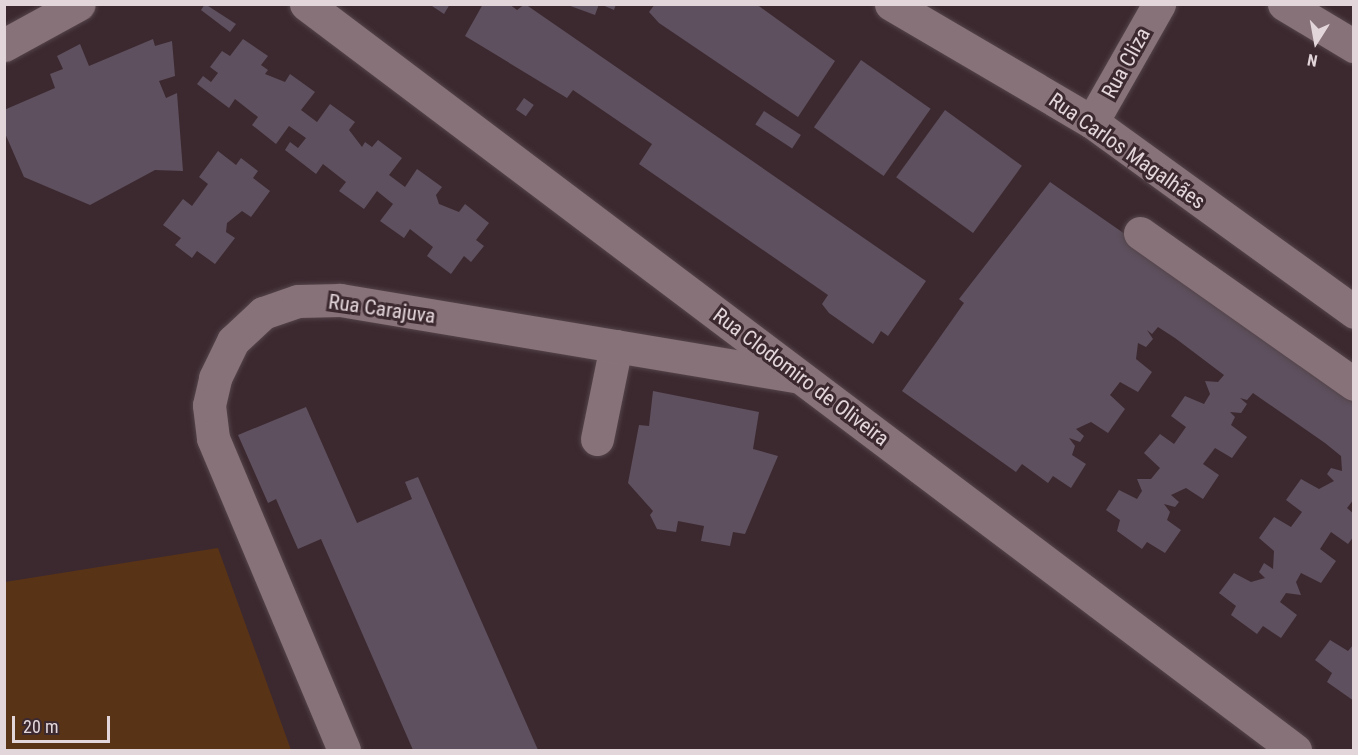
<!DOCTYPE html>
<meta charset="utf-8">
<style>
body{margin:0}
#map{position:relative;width:1358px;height:755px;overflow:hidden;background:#3c2930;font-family:"Roboto Condensed",sans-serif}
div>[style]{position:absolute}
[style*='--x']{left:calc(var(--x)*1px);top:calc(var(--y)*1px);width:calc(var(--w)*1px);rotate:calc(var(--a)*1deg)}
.green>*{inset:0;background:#593316}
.building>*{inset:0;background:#5e505e;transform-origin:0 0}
.roads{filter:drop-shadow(0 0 2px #54454a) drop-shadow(0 0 2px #54454a)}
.minor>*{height:33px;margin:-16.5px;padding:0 16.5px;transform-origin:16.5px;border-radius:16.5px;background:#887279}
span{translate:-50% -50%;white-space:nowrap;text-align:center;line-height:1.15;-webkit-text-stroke:6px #3c2930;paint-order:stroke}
.street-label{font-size:21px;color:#e3d6da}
.frame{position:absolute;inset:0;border:6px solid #e3d6da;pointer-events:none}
.north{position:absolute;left:1286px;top:12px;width:60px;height:60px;-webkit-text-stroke:4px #3c2930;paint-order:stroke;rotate:191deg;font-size:16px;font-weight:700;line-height:24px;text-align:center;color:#e3d6da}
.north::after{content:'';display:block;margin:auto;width:21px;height:27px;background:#e3d6da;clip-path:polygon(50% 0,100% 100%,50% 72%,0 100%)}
.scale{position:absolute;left:12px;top:716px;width:98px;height:27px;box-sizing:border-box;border:3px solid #e3d6da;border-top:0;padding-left:8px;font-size:18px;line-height:21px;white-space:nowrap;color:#e3d6da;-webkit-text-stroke:4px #3c2930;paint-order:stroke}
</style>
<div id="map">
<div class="green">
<i style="clip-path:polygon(218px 548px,291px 750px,5px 750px,5px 582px)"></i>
</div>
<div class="building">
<i style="clip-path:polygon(205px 4px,236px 24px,230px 32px,201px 10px)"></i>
<i style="clip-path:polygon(429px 4px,450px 4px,444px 14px)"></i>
<i style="clip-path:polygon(483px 4px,509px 4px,517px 10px,525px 4px,926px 281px,888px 336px,881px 331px,873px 344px,829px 313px,822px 304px,828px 295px,639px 164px,652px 144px,573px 90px,567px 98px,465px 36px)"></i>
<i style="clip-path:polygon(565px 4px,599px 4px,595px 15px)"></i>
<i style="clip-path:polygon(600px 4px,616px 4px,614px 10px)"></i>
<i style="clip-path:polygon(655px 4px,756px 4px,835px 61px,798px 117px,659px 23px,649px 12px)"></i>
<i style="clip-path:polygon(153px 39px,155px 46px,172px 41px,175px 76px,159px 81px,166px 98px,177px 93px,183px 171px,155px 170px,90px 205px,24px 177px,4px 131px,4px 110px,55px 88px,50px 74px,63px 69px,57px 56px,80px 44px,89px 66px)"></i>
<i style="clip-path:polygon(243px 39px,268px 56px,261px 65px,268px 70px,265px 74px,285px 82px,290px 74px,315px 92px,301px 110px,317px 122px,330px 104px,355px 122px,349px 130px,362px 147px,365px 142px,372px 147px,378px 140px,402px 158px,389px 175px,405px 187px,417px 169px,442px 187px,436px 195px,439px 204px,459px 212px,465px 204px,489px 223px,476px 240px,484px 246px,471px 262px,464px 256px,451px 274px,427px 256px,433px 247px,410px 229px,404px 238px,380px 221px,393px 204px,377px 191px,364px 209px,339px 191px,346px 182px,323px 164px,316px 174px,285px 150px,290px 142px,298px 148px,306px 138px,289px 126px,276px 144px,252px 125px,258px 117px,235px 99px,229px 108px,197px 84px,203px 76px,211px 82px,218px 73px,210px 67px,222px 51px,230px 56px)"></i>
<i style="left:861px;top:60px;width:85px;height:82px;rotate:35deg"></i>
<i style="left:524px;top:98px;width:12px;height:14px;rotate:35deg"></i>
<i style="left:945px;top:110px;width:95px;height:83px;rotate:36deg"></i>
<i style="left:764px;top:111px;width:44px;height:16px;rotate:33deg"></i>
<i style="clip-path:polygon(218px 151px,236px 165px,241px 158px,258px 171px,253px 178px,270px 191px,251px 217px,242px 211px,227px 223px,226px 232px,235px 238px,215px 264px,197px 251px,192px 258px,175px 245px,181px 238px,163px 225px,183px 199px,192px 206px,208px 184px,199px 177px)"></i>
<i style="clip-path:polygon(1050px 182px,1354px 393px,1354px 499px,1347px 508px,1354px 514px,1354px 536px,1348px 544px,1331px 532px,1320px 549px,1336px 561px,1321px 583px,1301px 573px,1296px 582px,1301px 595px,1286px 593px,1280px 602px,1297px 615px,1281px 638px,1263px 626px,1257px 634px,1231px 615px,1236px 606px,1219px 593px,1234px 573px,1251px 582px,1265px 578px,1259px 572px,1264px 563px,1273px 569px,1274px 551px,1259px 538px,1274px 517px,1291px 527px,1302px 512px,1286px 500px,1301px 479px,1319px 489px,1334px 481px,1327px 474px,1331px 468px,1342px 471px,1341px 456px,1325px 443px,1253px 393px,1247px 400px,1240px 398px,1247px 404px,1241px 413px,1230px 412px,1235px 417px,1231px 425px,1247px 437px,1232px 458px,1215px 448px,1203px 464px,1219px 475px,1203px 499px,1186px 488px,1171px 495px,1179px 502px,1175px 507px,1164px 504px,1170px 512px,1167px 520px,1181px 530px,1165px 553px,1147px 542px,1142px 549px,1117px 531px,1120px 520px,1106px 510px,1119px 490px,1137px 499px,1142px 491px,1137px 479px,1151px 479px,1160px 468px,1144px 453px,1160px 434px,1174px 444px,1186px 427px,1171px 416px,1185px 396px,1204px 404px,1210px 394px,1205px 381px,1218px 382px,1224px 375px,1175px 338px,1158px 327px,1152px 334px,1147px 330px,1153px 339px,1146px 347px,1138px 343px,1136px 359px,1152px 372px,1138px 392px,1120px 382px,1110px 395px,1125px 409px,1108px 433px,1091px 422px,1076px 429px,1084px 436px,1080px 442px,1069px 438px,1075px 446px,1072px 455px,1086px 464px,1071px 488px,1053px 476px,1048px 483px,1022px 464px,1016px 472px,902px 391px,964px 303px,959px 299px)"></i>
<i style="clip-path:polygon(653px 391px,759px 412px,753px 449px,778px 456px,745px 534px,733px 532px,730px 546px,701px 541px,704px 526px,678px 521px,676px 532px,657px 529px,650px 515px,653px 511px,628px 483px,639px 425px,649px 426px)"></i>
<i style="clip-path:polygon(306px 407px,357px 523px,412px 499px,405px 482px,418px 477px,538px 750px,413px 750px,321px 539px,298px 549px,276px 499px,268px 503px,238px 435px)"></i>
<i style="clip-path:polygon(1330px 640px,1348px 651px,1354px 644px,1354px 701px,1327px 682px,1332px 673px,1315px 660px)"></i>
</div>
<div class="roads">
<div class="minor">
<i style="--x:306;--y:4;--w:1239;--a:37.03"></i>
<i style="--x:891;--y:4;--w:233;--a:30.4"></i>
<i style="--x:1092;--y:122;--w:324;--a:35.9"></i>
<i style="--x:1284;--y:4;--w:82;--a:31"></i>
<i style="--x:4;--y:45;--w:85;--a:-28.7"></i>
<i style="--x:1092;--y:122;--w:136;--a:-60.4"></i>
<i style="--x:1140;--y:233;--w:262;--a:35.2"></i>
<i style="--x:597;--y:439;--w:95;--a:-78.5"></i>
<i style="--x:344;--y:750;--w:338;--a:-112.8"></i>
<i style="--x:213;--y:438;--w:33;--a:-97"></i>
<i style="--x:209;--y:405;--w:28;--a:-77"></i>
<i style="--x:215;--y:378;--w:41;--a:-64.1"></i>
<i style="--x:233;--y:341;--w:41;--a:-43"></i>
<i style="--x:263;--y:313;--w:37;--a:-19"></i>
<i style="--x:298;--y:301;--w:42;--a:-1.4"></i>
<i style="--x:340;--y:300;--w:461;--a:9.5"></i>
</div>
</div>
<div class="street-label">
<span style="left:1126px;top:63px;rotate:-61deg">Rua Cliza</span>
<span style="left:1127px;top:151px;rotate:35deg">Rua Carlos Magalhães</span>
<span style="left:382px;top:309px;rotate:8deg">Rua Carajuva</span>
<span style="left:801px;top:377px;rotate:37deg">Rua Clodomiro de Oliveira</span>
</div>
<div class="frame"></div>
<div class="north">N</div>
<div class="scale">20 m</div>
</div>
